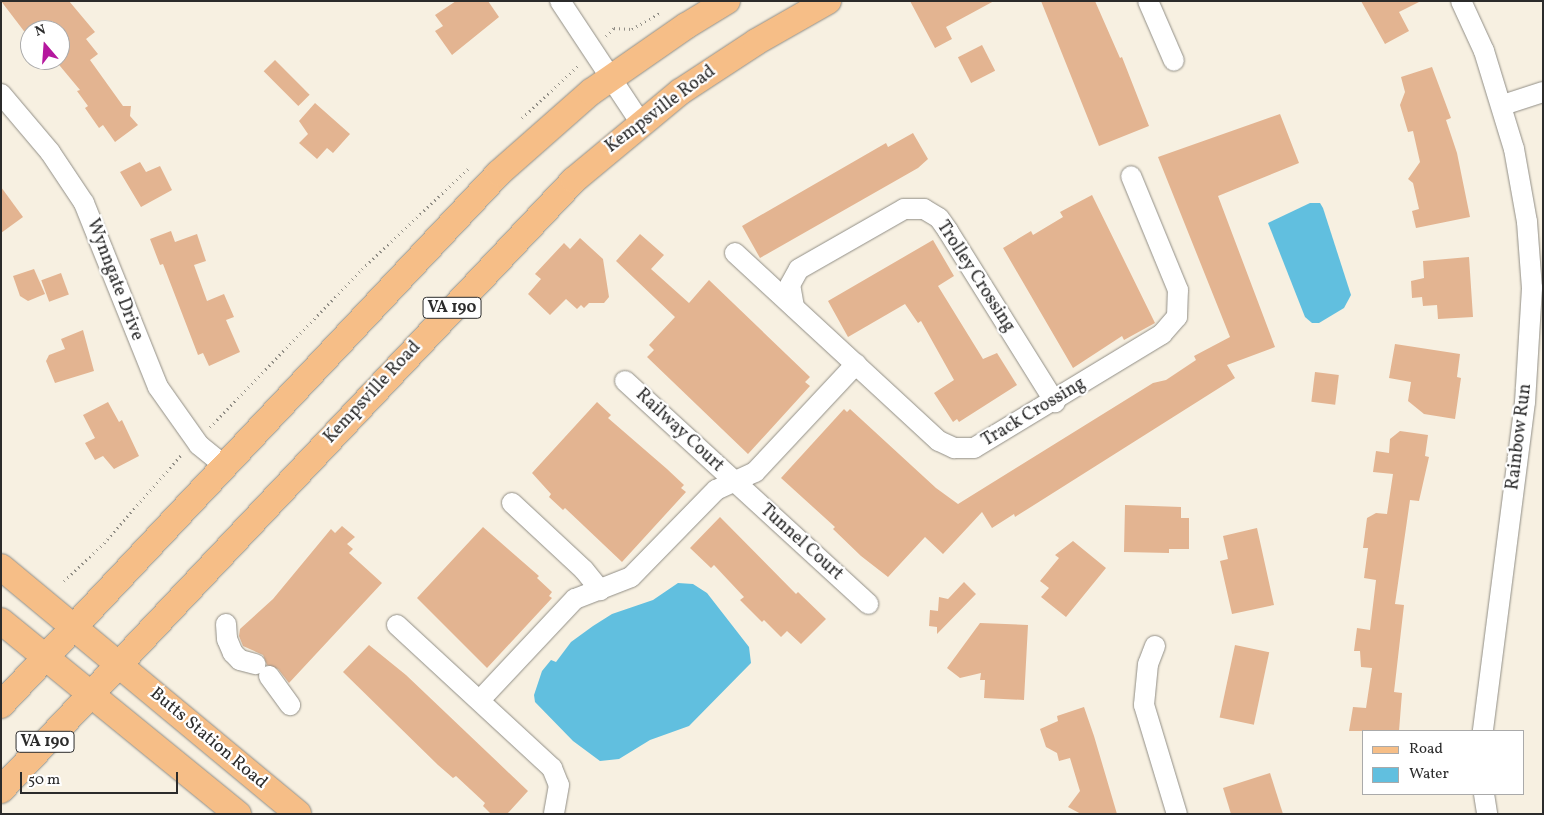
<!DOCTYPE html>
<style>
body{margin:0}
#map{position:relative;width:1544px;height:815px;overflow:hidden;background:#f7f0e1;font-family:Vollkorn,serif}
div>[style]{position:absolute}
[style*='--x']{left:calc(var(--x)*1px);top:calc(var(--y)*1px);width:calc(var(--w)*1px);rotate:calc(var(--a)*1deg)}
.water>*{inset:0;background:#61bfdf}
.building>*{inset:0;background:#e3b491;transform-origin:0 0}
.path>*{height:3px;margin-top:-1.5px;transform-origin:0;background:repeating-linear-gradient(90deg,#918e86 0 1px,transparent 0 5px)}
.roads{filter:drop-shadow(0 0 1px #918e86) drop-shadow(0 0 1px #918e86)}
.minor>*{height:20px;margin:-10px;padding:0 10px;transform-origin:10px;border-radius:10px;background:#fff}
.major>*{height:26px;margin:-13px;padding:0 13px;transform-origin:13px;border-radius:13px;background:#f6be87}
span{translate:-50% -50%;white-space:nowrap;text-align:center;line-height:1.15;-webkit-text-stroke:4.5px #fff;paint-order:stroke}
.shield-label span{padding:1px 4px;background:#fff;border:1px solid;border-radius:4px;-webkit-text-stroke-width:0}
.shield-label{font-size:16px;color:#2b2b2b;font-weight:700}
.street-label{font-size:18px;color:#2b2b2b}
.frame{position:absolute;inset:0;border:2px solid #2b2b2b;pointer-events:none}
.legend{position:absolute;left:1362px;top:730px;width:162px;height:65px;box-sizing:border-box;background:#fff;border:1px solid #aaa;margin:0;padding:6px 9px;list-style:none;font-size:15px;color:#2b2b2b}
.legend li{display:flex;align-items:center;gap:10px;height:25px}
.legend b{width:25px;border:1px solid #aaa}
.north{position:absolute;left:20px;top:20px;width:50px;height:50px;box-sizing:border-box;background:#fff;border:1px solid #aaa;border-radius:50%;rotate:342deg;font-size:14px;font-weight:700;line-height:20px;text-align:center;color:#2b2b2b}
.north::after{content:'';display:block;margin:auto;width:18px;height:22px;background:#b5179e;clip-path:polygon(50% 0,100% 100%,50% 72%,0 100%)}
.scale{position:absolute;left:20px;top:772px;width:158px;height:22px;box-sizing:border-box;border:2px solid #2b2b2b;border-top:0;padding-left:6px;font-size:15px;line-height:18px;white-space:nowrap;color:#2b2b2b;-webkit-text-stroke:4px #fff;paint-order:stroke}
</style>
<div id="map">
<div class="water">
<i style="clip-path:polygon(1310px 203px,1320px 203px,1323px 208px,1351px 295px,1344px 308px,1319px 323px,1312px 323px,1305px 317px,1268px 223px)"></i>
<i style="clip-path:polygon(678px 583px,693px 584px,707px 593px,749px 647px,751px 663px,689px 726px,650px 740px,619px 759px,600px 761px,573px 741px,535px 702px,534px 695px,542px 671px,551px 660px,556px 662px,571px 642px,593px 626px,612px 614px,653px 600px)"></i>
</div>
<div class="building">
<i style="clip-path:polygon(1px 1px,69px 1px,95px 32px,86px 39px,98px 54px,90px 60px,123px 106px,131px 106px,130px 116px,138px 125px,115px 142px,103px 125px,99px 128px,85px 108px,88px 106px,77px 91px,80px 90px,55px 60px,60px 60px,60px 30px,30px 29px,30px 39px)"></i>
<i style="clip-path:polygon(456px 1px,488px 1px,499px 17px,452px 55px,435px 31px,443px 26px,435px 15px)"></i>
<i style="clip-path:polygon(910px 1px,994px 1px,946px 27px,952px 39px,935px 48px)"></i>
<i style="clip-path:polygon(1041px 1px,1095px 1px,1120px 58px,1122px 57px,1149px 126px,1099px 146px)"></i>
<i style="clip-path:polygon(1361px 1px,1421px 1px,1399px 12px,1409px 31px,1385px 44px)"></i>
<i style="left:982px;top:45px;width:29px;height:27px;rotate:63deg"></i>
<i style="left:275px;top:60px;width:49px;height:16px;rotate:45deg"></i>
<i style="clip-path:polygon(1432px 67px,1451px 118px,1446px 120px,1457px 153px,1470px 217px,1416px 228px,1412px 211px,1419px 209px,1413px 183px,1408px 179px,1420px 162px,1413px 131px,1408px 132px,1400px 105px,1405px 92px,1401px 77px)"></i>
<i style="clip-path:polygon(315px 103px,350px 134px,333px 153px,327px 148px,317px 159px,299px 143px,308px 134px,299px 121px)"></i>
<i style="clip-path:polygon(1280px 114px,1299px 163px,1218px 196px,1275px 347px,1227px 365px,1235px 378px,1015px 517px,1014px 514px,992px 528px,982px 512px,943px 554px,925px 537px,888px 577px,861px 556px,833px 529px,835px 527px,781px 478px,844px 409px,847px 412px,850px 409px,936px 488px,958px 504px,1153px 383px,1166px 380px,1196px 360px,1194px 356px,1230px 337px,1158px 157px)"></i>
<i style="clip-path:polygon(913px 133px,928px 159px,918px 168px,760px 258px,742px 226px,886px 143px,888px 147px)"></i>
<i style="clip-path:polygon(140px 162px,146px 172px,160px 166px,172px 190px,141px 207px,120px 172px)"></i>
<i style="clip-path:polygon(1px 187px,23px 217px,1px 233px)"></i>
<i style="clip-path:polygon(1092px 195px,1155px 323px,1124px 340px,1122px 336px,1073px 368px,1003px 248px,1031px 231px,1033px 235px,1063px 217px,1060px 212px)"></i>
<i style="clip-path:polygon(171px 231px,175px 242px,197px 234px,206px 261px,194px 265px,207px 301px,224px 294px,234px 317px,226px 320px,240px 352px,209px 366px,203px 353px,198px 355px,163px 264px,160px 265px,150px 239px)"></i>
<i style="clip-path:polygon(640px 234px,664px 255px,651px 269px,689px 303px,709px 280px,810px 377px,805px 382px,810px 386px,748px 454px,647px 357px,654px 350px,649px 345px,675px 317px,616px 261px)"></i>
<i style="clip-path:polygon(580px 238px,603px 259px,609px 297px,604px 303px,589px 303px,584px 308px,581px 305px,577px 309px,566px 299px,550px 315px,528px 294px,541px 279px,535px 274px,564px 243px,570px 249px)"></i>
<i style="clip-path:polygon(933px 240px,954px 276px,938px 286px,983px 359px,997px 353px,1017px 385px,959px 422px,957px 419px,953px 422px,934px 393px,954px 380px,921px 321px,918px 323px,905px 304px,848px 337px,828px 301px)"></i>
<i style="clip-path:polygon(1469px 257px,1473px 317px,1438px 319px,1437px 305px,1423px 306px,1422px 297px,1412px 298px,1411px 281px,1424px 278px,1423px 261px)"></i>
<i style="clip-path:polygon(34px 269px,45px 294px,28px 301px,20px 296px,13px 276px)"></i>
<i style="left:61px;top:273px;width:23px;height:21px;rotate:70deg"></i>
<i style="clip-path:polygon(83px 330px,94px 371px,55px 383px,46px 361px,49px 355px,65px 349px,61px 339px)"></i>
<i style="clip-path:polygon(1395px 344px,1460px 354px,1457px 377px,1461px 378px,1455px 419px,1424px 414px,1408px 401px,1411px 382px,1389px 378px)"></i>
<i style="left:1315px;top:372px;width:24px;height:30px;rotate:7deg"></i>
<i style="clip-path:polygon(108px 402px,119px 422px,122px 420px,139px 456px,114px 469px,103px 456px,95px 460px,85px 443px,95px 438px,83px 415px)"></i>
<i style="clip-path:polygon(597px 402px,611px 415px,608px 418px,667px 469px,684px 485px,681px 488px,686px 492px,622px 562px,565px 508px,563px 510px,549px 497px,551px 494px,532px 473px)"></i>
<i style="clip-path:polygon(1400px 431px,1428px 435px,1425px 456px,1429px 457px,1419px 501px,1410px 500px,1395px 604px,1404px 605px,1394px 692px,1402px 693px,1399px 731px,1349px 731px,1353px 707px,1366px 708px,1372px 668px,1361px 667px,1360px 651px,1354px 651px,1357px 628px,1370px 630px,1376px 580px,1364px 578px,1368px 548px,1363px 548px,1367px 518px,1376px 513px,1387px 514px,1393px 474px,1373px 472px,1376px 451px,1389px 453px,1390px 439px)"></i>
<i style="clip-path:polygon(1125px 505px,1181px 507px,1181px 518px,1189px 518px,1189px 549px,1169px 549px,1169px 553px,1124px 552px)"></i>
<i style="clip-path:polygon(720px 517px,796px 594px,798px 592px,826px 619px,801px 644px,787px 631px,781px 637px,764px 620px,762px 622px,740px 600px,744px 597px,714px 565px,711px 568px,690px 548px)"></i>
<i style="clip-path:polygon(342px 526px,355px 537px,347px 544px,353px 549px,349px 553px,382px 583px,289px 683px,278px 669px,267px 665px,263px 655px,243px 646px,239px 636px,240px 629px,273px 599px,331px 529px,335px 533px)"></i>
<i style="clip-path:polygon(483px 527px,539px 576px,537px 578px,552px 592px,549px 596px,552px 598px,487px 668px,417px 598px)"></i>
<i style="clip-path:polygon(1257px 528px,1274px 605px,1232px 614px,1220px 561px,1228px 559px,1223px 536px)"></i>
<i style="clip-path:polygon(1073px 541px,1106px 568px,1066px 617px,1041px 597px,1049px 588px,1040px 581px,1059px 558px,1055px 555px)"></i>
<i style="clip-path:polygon(964px 582px,976px 594px,937px 634px,937px 627px,929px 626px,930px 610px,938px 611px,939px 597px,948px 599px)"></i>
<i style="clip-path:polygon(980px 623px,1028px 625px,1024px 700px,984px 698px,985px 680px,980px 680px,981px 673px,960px 678px,947px 668px)"></i>
<i style="clip-path:polygon(369px 645px,406px 675px,528px 791px,507px 814px,491px 814px,483px 806px,485px 803px,456px 776px,453px 778px,438px 765px,343px 672px)"></i>
<i style="left:1235px;top:645px;width:35px;height:74px;rotate:12deg"></i>
<i style="clip-path:polygon(1084px 707px,1094px 736px,1117px 814px,1081px 814px,1068px 807px,1080px 791px,1070px 758px,1059px 761px,1057px 753px,1046px 747px,1040px 729px,1058px 721px,1057px 716px)"></i>
<i style="clip-path:polygon(1270px 773px,1283px 814px,1231px 814px,1223px 788px)"></i>
</div>
<div class="path">
<i style="--x:606;--y:36;--w:11;--a:-45"></i>
<i style="--x:614;--y:28;--w:18;--a:3"></i>
<i style="--x:632;--y:29;--w:34;--a:-30"></i>
<i style="--x:522;--y:118;--w:79;--a:-43"></i>
<i style="--x:210;--y:427;--w:219;--a:-46.1"></i>
<i style="--x:362;--y:269;--w:149;--a:-43.4"></i>
<i style="--x:64;--y:581;--w:55;--a:-43.5"></i>
<i style="--x:104;--y:543;--w:118;--a:-48.8"></i>
</div>
<div class="roads">
<div class="minor">
<i style="--x:560;--y:1;--w:145;--a:56.5"></i>
<i style="--x:1148;--y:1;--w:65;--a:66.6"></i>
<i style="--x:1461;--y:1;--w:55;--a:65.3"></i>
<i style="--x:1484;--y:51;--w:102;--a:73"></i>
<i style="--x:1514;--y:149;--w:74;--a:79.9"></i>
<i style="--x:1527;--y:222;--w:66;--a:85.7"></i>
<i style="--x:1532;--y:288;--w:114;--a:93.5"></i>
<i style="--x:1525;--y:402;--w:332;--a:97.3"></i>
<i style="--x:1;--y:94;--w:76;--a:49.8"></i>
<i style="--x:50;--y:152;--w:61;--a:56.3"></i>
<i style="--x:84;--y:203;--w:198;--a:68.1"></i>
<i style="--x:158;--y:387;--w:71;--a:54.7"></i>
<i style="--x:199;--y:445;--w:33;--a:39"></i>
<i style="--x:1503;--y:105;--w:42;--a:-18"></i>
<i style="--x:735;--y:253;--w:277;--a:42.7"></i>
<i style="--x:939;--y:441;--w:17;--a:25"></i>
<i style="--x:954;--y:448;--w:20;--a:0"></i>
<i style="--x:974;--y:448;--w:220;--a:-31.2"></i>
<i style="--x:1162;--y:334;--w:23;--a:-49"></i>
<i style="--x:1177;--y:317;--w:27;--a:-88"></i>
<i style="--x:1178;--y:290;--w:123;--a:-112.4"></i>
<i style="--x:794;--y:307;--w:22;--a:-100"></i>
<i style="--x:790;--y:285;--w:18;--a:-61"></i>
<i style="--x:799;--y:269;--w:121;--a:-29.7"></i>
<i style="--x:904;--y:209;--w:20;--a:0"></i>
<i style="--x:924;--y:209;--w:17;--a:31"></i>
<i style="--x:939;--y:218;--w:16;--a:55"></i>
<i style="--x:948;--y:231;--w:202;--a:58"></i>
<i style="--x:625;--y:381;--w:330;--a:42.5"></i>
<i style="--x:512;--y:503;--w:98;--a:42.9"></i>
<i style="--x:584;--y:570;--w:26;--a:51"></i>
<i style="--x:226;--y:624;--w:15;--a:86"></i>
<i style="--x:227;--y:639;--w:15;--a:67"></i>
<i style="--x:233;--y:653;--w:10;--a:45"></i>
<i style="--x:240;--y:660;--w:16;--a:15"></i>
<i style="--x:397;--y:625;--w:211;--a:42.7"></i>
<i style="--x:552;--y:768;--w:18;--a:68"></i>
<i style="--x:559;--y:785;--w:29;--a:100"></i>
<i style="--x:1155;--y:646;--w:19;--a:111"></i>
<i style="--x:1148;--y:664;--w:41;--a:95.6"></i>
<i style="--x:1144;--y:705;--w:114;--a:73.2"></i>
<i style="--x:269;--y:676;--w:36;--a:54"></i>
<i style="--x:480;--y:700;--w:139;--a:-46.8"></i>
<i style="--x:575;--y:599;--w:60;--a:-21.4"></i>
<i style="--x:631;--y:577;--w:122;--a:-45.7"></i>
<i style="--x:716;--y:490;--w:43;--a:-24.8"></i>
<i style="--x:755;--y:472;--w:148;--a:-46.9"></i>
<i style="--x:1484;--y:794;--w:20;--a:81"></i>
</div>
<div class="major">
<i style="--x:1;--y:567;--w:386;--a:39.7"></i>
<i style="--x:1;--y:621;--w:306;--a:39.2"></i>
<i style="--x:1;--y:705;--w:729;--a:-46.89"></i>
<i style="--x:499;--y:173;--w:123;--a:-41.4"></i>
<i style="--x:591;--y:92;--w:116;--a:-34.8"></i>
<i style="--x:686;--y:26;--w:48;--a:-31.4"></i>
<i style="--x:1;--y:790;--w:837;--a:-46.79"></i>
<i style="--x:574;--y:180;--w:138;--a:-39.7"></i>
<i style="--x:680;--y:92;--w:91;--a:-33.3"></i>
<i style="--x:756;--y:42;--w:83;--a:-29.7"></i>
</div>
</div>
<div class="shield-label">
<span style="left:452px;top:308px">VA 190</span>
<span style="left:45px;top:742px">VA 190</span>
</div>
<div class="street-label">
<span style="left:661px;top:110px;rotate:-37deg">Kempsville Road</span>
<span style="left:975px;top:277px;rotate:57deg">Trolley Crossing</span>
<span style="left:114px;top:280px;rotate:69deg">Wynngate Drive</span>
<span style="left:373px;top:393px;rotate:-47deg">Kempsville Road</span>
<span style="left:1034px;top:413px;rotate:-31deg">Track Crossing</span>
<span style="left:679px;top:431px;rotate:43deg">Railway Court</span>
<span style="left:1520px;top:437px;rotate:-83deg">Rainbow Run</span>
<span style="left:801px;top:543px;rotate:42deg">Tunnel Court</span>
<span style="left:208px;top:739px;rotate:40deg">Butts Station Road</span>
</div>
<div class="frame"></div>
<ul class="legend">
<li><b style="height:6px;background:#f6be87"></b>Road</li>
<li><b style="height:14px;background:#61bfdf"></b>Water</li>
</ul>
<div class="north">N</div>
<div class="scale">50 m</div>
</div>
